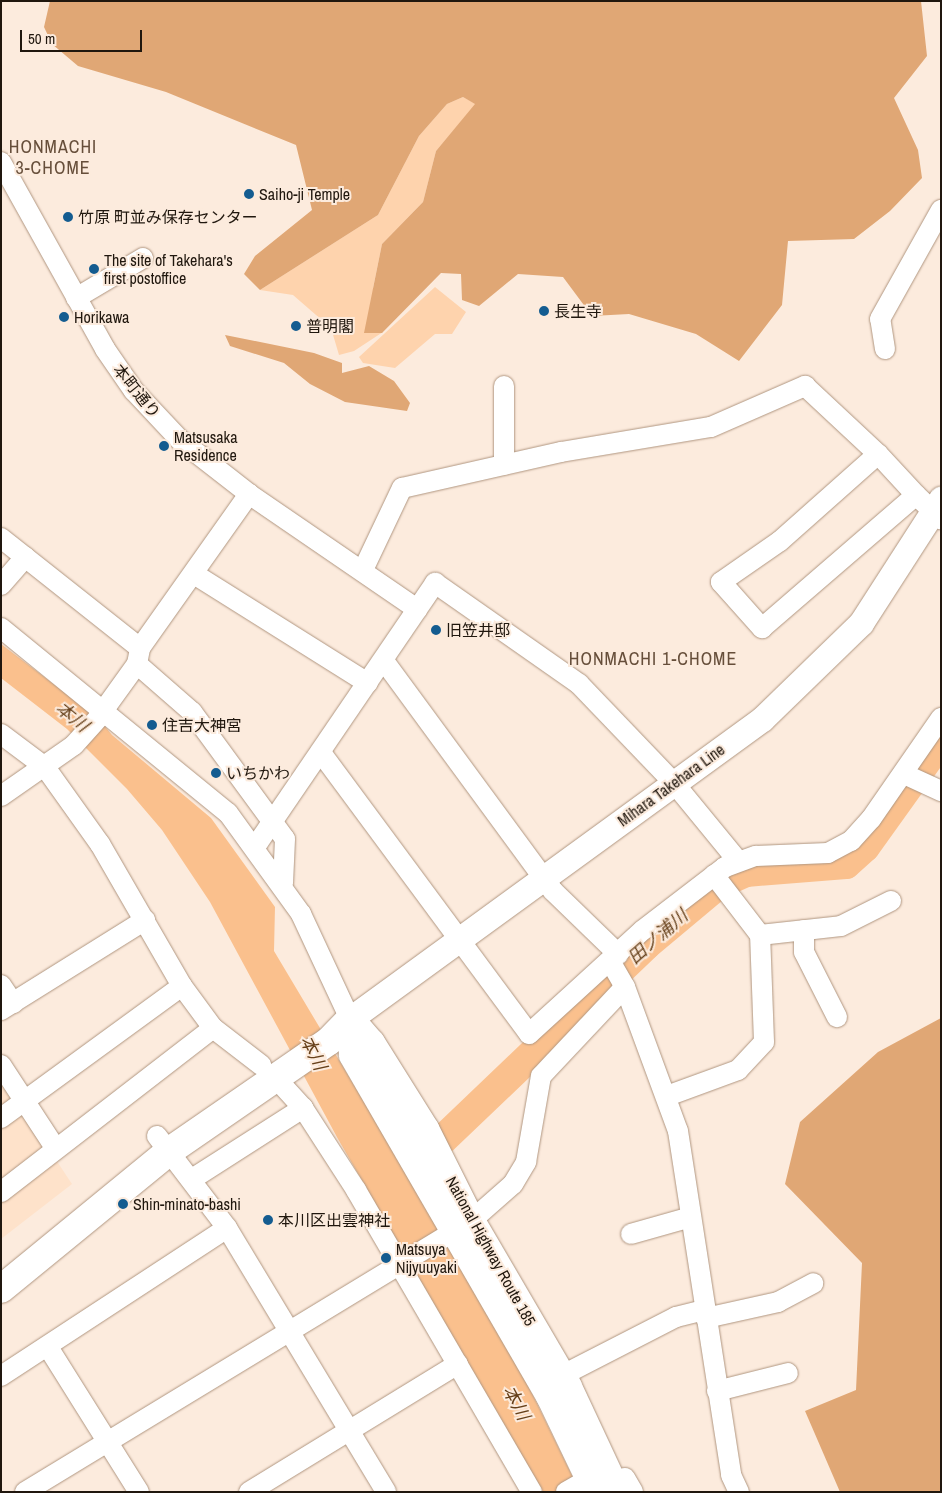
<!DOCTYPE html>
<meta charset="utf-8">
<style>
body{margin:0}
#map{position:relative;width:942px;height:1493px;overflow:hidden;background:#fcebdd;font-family:"Archivo Narrow","Noto Sans JP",sans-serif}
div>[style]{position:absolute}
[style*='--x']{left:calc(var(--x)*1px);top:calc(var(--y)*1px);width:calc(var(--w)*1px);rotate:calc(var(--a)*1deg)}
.built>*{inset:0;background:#fee2ca}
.green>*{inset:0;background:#fed3ad}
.forest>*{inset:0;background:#e0a775}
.water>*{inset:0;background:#fac08d}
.river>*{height:30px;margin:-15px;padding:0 15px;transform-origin:15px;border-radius:15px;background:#fac08d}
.roads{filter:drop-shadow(0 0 1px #b09680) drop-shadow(0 0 1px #b09680)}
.minor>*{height:20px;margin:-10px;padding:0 10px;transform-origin:10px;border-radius:10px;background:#fff}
.major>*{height:25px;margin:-12.5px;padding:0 12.5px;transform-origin:12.5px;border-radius:12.5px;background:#fff}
.highway>*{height:28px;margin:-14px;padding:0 14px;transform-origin:14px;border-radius:14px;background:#fff}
.dots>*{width:14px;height:14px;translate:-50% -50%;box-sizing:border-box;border:2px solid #fcebdd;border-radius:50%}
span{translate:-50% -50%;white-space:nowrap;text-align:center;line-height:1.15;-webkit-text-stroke:4px #fcebdd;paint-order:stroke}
.poi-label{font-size:16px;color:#20170e}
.left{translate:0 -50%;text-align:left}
.street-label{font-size:16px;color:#20170e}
.neighbourhood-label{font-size:18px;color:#664e3a;letter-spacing:1px}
.water-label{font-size:18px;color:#66401a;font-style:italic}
.frame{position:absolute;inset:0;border:2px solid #20170e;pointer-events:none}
.scale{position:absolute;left:20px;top:30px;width:122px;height:22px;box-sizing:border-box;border:2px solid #20170e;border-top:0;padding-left:6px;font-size:15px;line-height:18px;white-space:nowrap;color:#20170e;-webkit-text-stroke:4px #fcebdd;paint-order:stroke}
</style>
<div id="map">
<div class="built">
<i style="clip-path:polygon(1px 1077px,72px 1184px,1px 1239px)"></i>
</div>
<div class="green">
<i style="clip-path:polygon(463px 97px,476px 104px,436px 151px,423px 202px,382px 244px,373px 288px,383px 332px,354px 351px,339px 355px,331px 328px,293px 295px,260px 290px,378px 215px,419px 136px,447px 104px)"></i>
<i style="clip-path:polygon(435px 287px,466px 312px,452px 334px,435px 334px,395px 368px,363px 363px,359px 357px)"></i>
</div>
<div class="forest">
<i style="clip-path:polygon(50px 1px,921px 1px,927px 56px,894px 98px,918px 150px,922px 178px,890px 211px,854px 239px,788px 241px,782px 305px,739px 361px,696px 334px,629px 314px,592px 316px,563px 277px,518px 274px,479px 306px,462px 300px,461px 274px,441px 273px,382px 333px,364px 333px,382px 244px,423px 202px,436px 151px,475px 104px,463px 97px,447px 104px,419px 136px,378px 215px,260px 290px,244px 274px,255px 256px,312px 210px,296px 145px,166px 92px,78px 66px,52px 44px,44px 27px)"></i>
<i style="clip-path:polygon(225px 335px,314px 353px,342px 363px,342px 373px,369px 366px,394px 381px,410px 403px,407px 411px,345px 402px,310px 384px,284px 363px,230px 346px)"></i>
<i style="clip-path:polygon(941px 1018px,941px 1492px,840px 1492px,805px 1411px,856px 1390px,862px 1263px,785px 1184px,800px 1122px,878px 1052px)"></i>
</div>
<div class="water">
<i style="clip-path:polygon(1px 644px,98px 718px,112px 735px,211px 818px,275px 907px,274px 951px,506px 1340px,580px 1492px,542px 1492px,338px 1139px,210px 902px,162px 830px,127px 789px,67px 729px,1px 678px)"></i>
</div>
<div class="river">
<i style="--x:415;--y:1166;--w:320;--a:-43.7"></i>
<i style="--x:646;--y:945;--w:95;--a:-39.9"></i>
<i style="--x:719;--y:884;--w:30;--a:-24"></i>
<i style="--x:746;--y:872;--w:100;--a:-4.6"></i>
<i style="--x:846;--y:864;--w:25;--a:-42"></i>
<i style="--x:865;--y:847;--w:130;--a:-54.4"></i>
</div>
<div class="roads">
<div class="minor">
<i style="--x:1;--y:162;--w:214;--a:60.9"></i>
<i style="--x:105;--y:349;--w:51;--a:55.4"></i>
<i style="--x:134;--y:391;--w:67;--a:46.8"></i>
<i style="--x:180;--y:440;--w:88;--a:38"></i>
<i style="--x:249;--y:494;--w:204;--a:34.4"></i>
<i style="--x:76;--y:298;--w:78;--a:-30.8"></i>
<i style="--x:885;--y:349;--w:30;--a:-99"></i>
<i style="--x:880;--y:319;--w:125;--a:-60.8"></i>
<i style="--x:878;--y:454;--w:56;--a:47.2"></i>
<i style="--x:504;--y:465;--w:79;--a:-90"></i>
<i style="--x:1;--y:538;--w:177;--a:38.4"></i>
<i style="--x:363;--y:570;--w:91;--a:-64.6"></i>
<i style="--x:402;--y:488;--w:163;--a:-12.8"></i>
<i style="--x:561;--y:452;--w:152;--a:-9.5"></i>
<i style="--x:711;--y:427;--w:103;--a:-23.6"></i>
<i style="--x:805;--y:386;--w:100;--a:43"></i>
<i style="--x:878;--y:454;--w:131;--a:138.4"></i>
<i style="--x:780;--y:541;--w:72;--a:145.2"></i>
<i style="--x:721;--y:582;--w:62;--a:48.3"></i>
<i style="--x:762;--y:628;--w:203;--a:-40.8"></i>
<i style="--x:916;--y:495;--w:35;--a:44"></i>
<i style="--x:194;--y:574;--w:205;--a:32.1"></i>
<i style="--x:1;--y:585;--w:37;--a:-49"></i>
<i style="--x:1;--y:628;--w:293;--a:39.2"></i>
<i style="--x:228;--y:813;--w:125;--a:54.1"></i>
<i style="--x:301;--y:914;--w:116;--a:65"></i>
<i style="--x:384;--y:661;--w:285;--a:53.7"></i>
<i style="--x:553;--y:891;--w:91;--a:44.1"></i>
<i style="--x:137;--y:664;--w:73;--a:41.1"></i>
<i style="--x:192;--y:712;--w:157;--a:53.8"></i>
<i style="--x:285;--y:839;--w:44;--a:92.6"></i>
<i style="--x:1;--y:734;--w:55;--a:36.9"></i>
<i style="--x:45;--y:767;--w:95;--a:54.5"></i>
<i style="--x:100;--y:844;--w:164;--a:60"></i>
<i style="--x:182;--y:986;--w:52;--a:53.6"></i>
<i style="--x:213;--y:1028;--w:61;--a:37.6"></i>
<i style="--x:322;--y:754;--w:348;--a:53.5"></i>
<i style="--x:529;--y:1034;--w:154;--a:-42.4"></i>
<i style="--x:643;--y:930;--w:103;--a:-37.5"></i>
<i style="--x:725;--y:867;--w:33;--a:-20"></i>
<i style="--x:756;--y:856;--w:72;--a:-2.4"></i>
<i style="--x:828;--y:853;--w:26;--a:-28"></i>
<i style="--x:851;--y:841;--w:30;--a:-48"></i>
<i style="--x:871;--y:819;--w:123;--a:-55.3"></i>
<i style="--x:904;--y:774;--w:41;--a:24.7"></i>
<i style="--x:1;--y:796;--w:89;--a:-34.9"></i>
<i style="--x:74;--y:745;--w:36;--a:-48"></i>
<i style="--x:98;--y:718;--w:67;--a:-54.2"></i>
<i style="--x:137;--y:664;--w:16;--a:-79"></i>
<i style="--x:140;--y:648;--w:189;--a:-54.7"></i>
<i style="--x:255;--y:847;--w:320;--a:-55.7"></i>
<i style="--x:435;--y:583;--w:176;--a:35"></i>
<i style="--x:579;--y:684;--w:137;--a:46.2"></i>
<i style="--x:674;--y:783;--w:101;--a:50.6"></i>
<i style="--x:714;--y:875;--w:76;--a:52.5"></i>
<i style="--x:760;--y:935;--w:81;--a:-6.3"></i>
<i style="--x:841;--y:926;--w:56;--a:-26.6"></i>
<i style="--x:804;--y:930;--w:22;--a:90"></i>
<i style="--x:804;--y:952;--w:73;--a:63.1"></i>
<i style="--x:610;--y:961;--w:30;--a:60"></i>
<i style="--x:625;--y:987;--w:153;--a:69.8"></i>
<i style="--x:678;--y:1131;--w:348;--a:81.2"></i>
<i style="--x:731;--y:1475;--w:19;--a:65"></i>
<i style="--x:1;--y:985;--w:22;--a:56"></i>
<i style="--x:1;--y:1010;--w:170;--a:-32"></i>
<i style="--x:1;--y:1065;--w:100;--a:56.8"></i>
<i style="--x:273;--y:1075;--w:45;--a:47.7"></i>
<i style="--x:303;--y:1108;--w:98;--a:57.1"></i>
<i style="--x:356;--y:1190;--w:350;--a:59.8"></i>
<i style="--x:667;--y:1096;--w:76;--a:-20.1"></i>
<i style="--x:738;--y:1070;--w:38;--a:-47"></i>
<i style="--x:764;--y:1042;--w:107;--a:-92.1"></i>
<i style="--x:1;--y:1118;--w:224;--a:-36.1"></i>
<i style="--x:157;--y:1136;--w:116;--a:52.7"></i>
<i style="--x:227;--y:1228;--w:308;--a:58.9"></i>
<i style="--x:192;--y:1179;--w:132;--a:-32.6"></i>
<i style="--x:1;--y:1192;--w:268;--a:-37.7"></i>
<i style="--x:631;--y:1234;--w:62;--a:-15.8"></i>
<i style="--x:706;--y:1318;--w:74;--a:-12.5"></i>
<i style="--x:778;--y:1302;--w:40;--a:-28"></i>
<i style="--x:48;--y:1347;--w:171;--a:57.9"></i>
<i style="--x:1;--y:1376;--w:270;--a:-33.2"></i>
<i style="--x:561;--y:1376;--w:129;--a:-27.2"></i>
<i style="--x:676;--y:1317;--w:30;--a:-14"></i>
<i style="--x:717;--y:1391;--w:73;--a:-14.2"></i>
<i style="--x:625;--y:1478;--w:16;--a:60"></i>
<i style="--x:25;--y:1492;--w:522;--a:-31.28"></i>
<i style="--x:471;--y:1221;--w:56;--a:-41.4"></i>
<i style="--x:513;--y:1184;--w:26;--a:-59"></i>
<i style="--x:526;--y:1162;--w:87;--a:-80.1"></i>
<i style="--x:541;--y:1076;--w:122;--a:-46.7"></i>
<i style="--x:249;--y:1492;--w:245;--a:-31.5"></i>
<i style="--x:566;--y:1492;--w:40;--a:-29.7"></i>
</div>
<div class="major">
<i style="--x:350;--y:1019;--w:510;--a:-36.06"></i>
<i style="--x:762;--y:719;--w:138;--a:-44.1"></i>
<i style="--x:861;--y:623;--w:148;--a:-57.2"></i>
</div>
<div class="highway">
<i style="--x:350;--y:1019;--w:32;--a:49"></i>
<i style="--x:371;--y:1043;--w:102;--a:57.9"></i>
<i style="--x:425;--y:1129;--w:103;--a:63.4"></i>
<i style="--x:471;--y:1221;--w:192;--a:59.7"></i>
<i style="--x:568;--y:1387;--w:116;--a:65"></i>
<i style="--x:350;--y:1019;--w:36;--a:85"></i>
<i style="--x:353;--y:1055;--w:394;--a:60"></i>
<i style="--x:550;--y:1396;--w:106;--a:64.4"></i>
<i style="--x:1;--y:1289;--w:220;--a:-39.3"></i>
<i style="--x:171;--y:1150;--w:192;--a:-34.6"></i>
<i style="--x:329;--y:1041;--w:30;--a:-46"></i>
</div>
</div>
<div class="dots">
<i style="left:249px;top:194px;background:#145c90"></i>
<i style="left:68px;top:217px;background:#145c90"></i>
<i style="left:94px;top:269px;background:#145c90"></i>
<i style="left:544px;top:311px;background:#145c90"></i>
<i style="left:64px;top:317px;background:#145c90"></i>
<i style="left:296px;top:326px;background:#145c90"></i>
<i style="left:164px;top:446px;background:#145c90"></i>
<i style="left:436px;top:630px;background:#145c90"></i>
<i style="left:152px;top:725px;background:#145c90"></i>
<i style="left:216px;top:773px;background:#145c90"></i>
<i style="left:123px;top:1204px;background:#145c90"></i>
<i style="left:268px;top:1220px;background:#145c90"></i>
<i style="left:386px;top:1258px;background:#145c90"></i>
</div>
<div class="poi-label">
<span class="left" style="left:259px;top:194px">Saiho-ji Temple</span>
<span class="left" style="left:78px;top:217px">竹原 町並み保存センター</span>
<span class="left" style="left:104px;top:269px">The site of Takehara's<br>first postoffice</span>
<span class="left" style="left:554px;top:311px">長生寺</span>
<span class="left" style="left:74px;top:317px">Horikawa</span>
<span class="left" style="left:306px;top:326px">普明閣</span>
<span class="left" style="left:174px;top:446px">Matsusaka<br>Residence</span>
<span class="left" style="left:446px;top:630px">旧笠井邸</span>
<span class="left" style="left:162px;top:725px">住吉大神宮</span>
<span class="left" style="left:226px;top:773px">いちかわ</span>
<span class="left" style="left:133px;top:1204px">Shin-minato-bashi</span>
<span class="left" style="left:278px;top:1220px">本川区出雲神社</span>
<span class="left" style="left:396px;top:1258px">Matsuya<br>Nijyuuyaki</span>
</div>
<div class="street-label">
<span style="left:137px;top:391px;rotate:51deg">本町通り</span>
<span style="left:671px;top:785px;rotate:-36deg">Mihara Takehara Line</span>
<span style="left:491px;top:1251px;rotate:61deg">National Highway Route 185</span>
</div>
<div class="neighbourhood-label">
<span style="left:53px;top:158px">HONMACHI<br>3-CHOME</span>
<span style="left:653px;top:659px">HONMACHI 1-CHOME</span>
</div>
<div class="water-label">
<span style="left:72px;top:717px;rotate:39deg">本川</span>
<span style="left:658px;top:937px;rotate:-41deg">田ノ浦川</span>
<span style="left:313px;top:1053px;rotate:64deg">本川</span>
<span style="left:516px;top:1403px;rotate:62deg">本川</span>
</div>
<div class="frame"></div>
<div class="scale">50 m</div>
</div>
